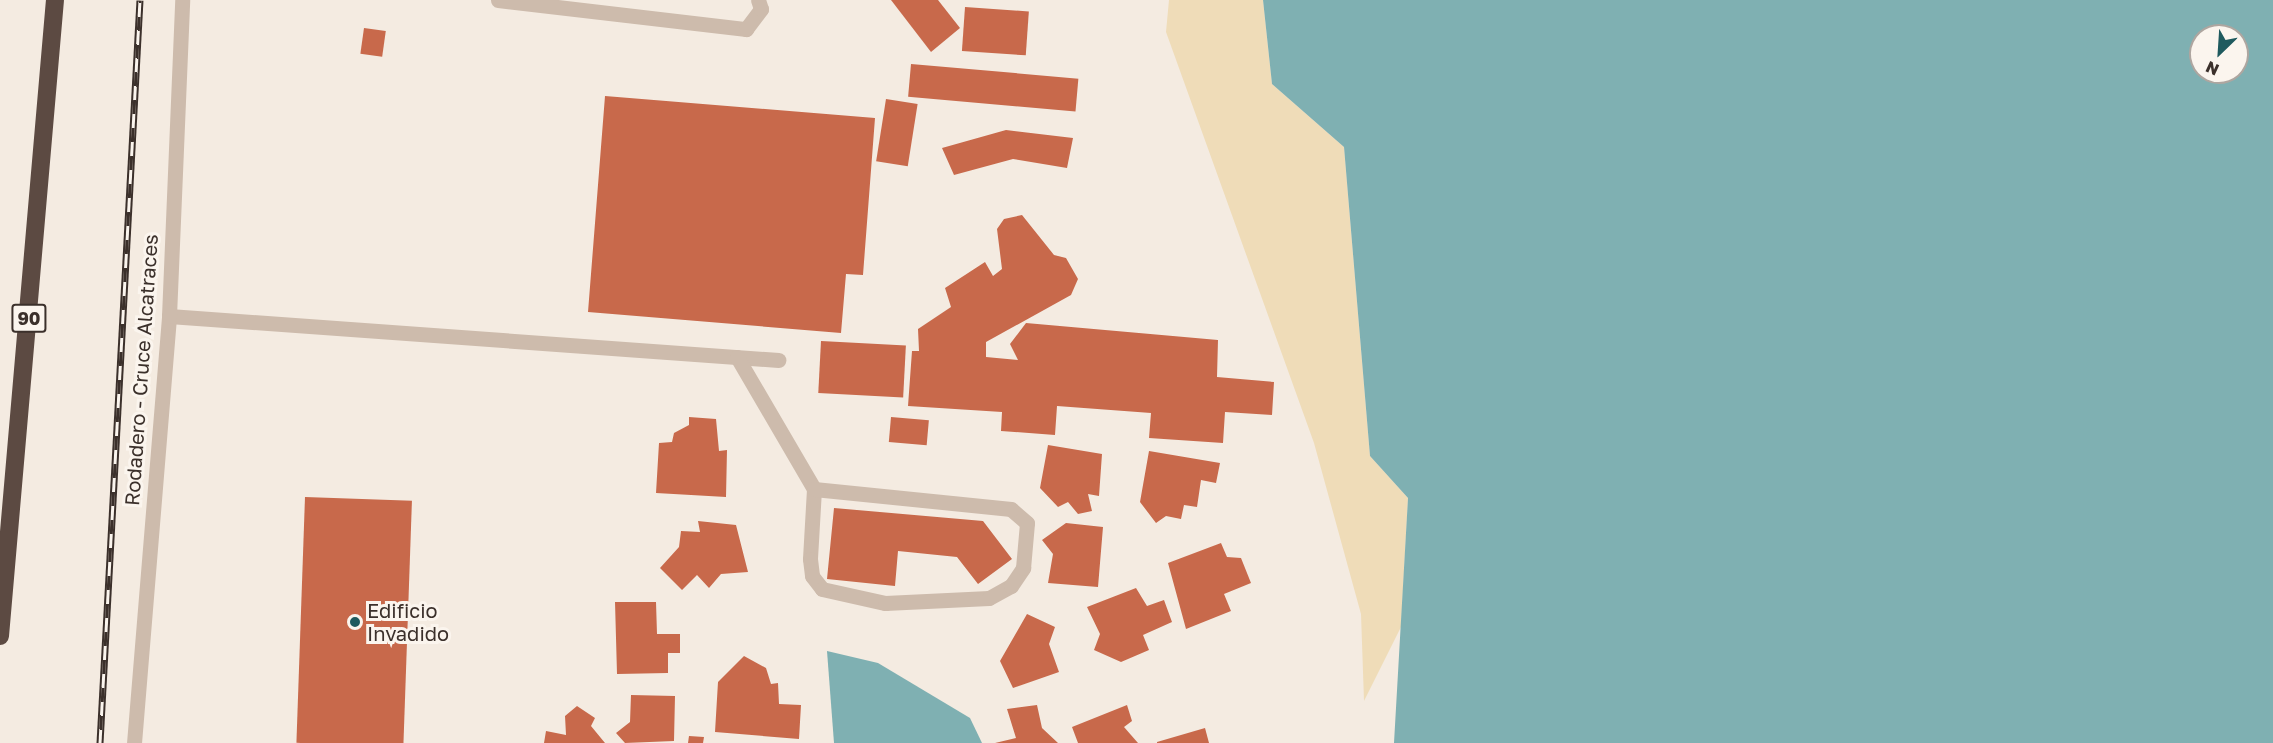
<!DOCTYPE html>
<style>
body{margin:0}
#map{position:relative;width:2273px;height:743px;overflow:hidden;background:#f4ebe1;font-family:"Golos Text",sans-serif}
div>[style]{position:absolute}
[style*='--x']{left:calc(var(--x)*1px);top:calc(var(--y)*1px);width:calc(var(--w)*1px);rotate:calc(var(--a)*1deg)}
.sand>*{inset:0;background:#efdcb8}
.water>*{inset:0;background:#7fb0b2}
.building>*{inset:0;background:#c8694b;transform-origin:0 0}
.minor>*{height:15px;margin:-7.5px;padding:0 7.5px;transform-origin:7.5px;border-radius:7.5px;background:#cdbbac}
.highway>*{height:18px;margin:-9px;padding:0 9px;transform-origin:9px;border-radius:9px;background:#5c4a42}
.rail>*{height:7px;margin-top:-3.5px;transform-origin:0;background:repeating-linear-gradient(90deg,#fbf5ee 0 14px,#3b302b 0 28px);box-sizing:border-box;border-block:2px solid #3b302b}
.dots>*{width:16px;height:16px;translate:-50% -50%;box-sizing:border-box;border:3px solid #fbf5ee;border-radius:50%}
span{translate:-50% -50%;white-space:nowrap;text-align:center;line-height:1.15;-webkit-text-stroke:6px #fbf5ee;paint-order:stroke}
.shield-label span{padding:2px 4px;background:#fbf5ee;border:2px solid;border-radius:4px;-webkit-text-stroke-width:0}
.shield-label{font-size:18px;color:#3b302b;font-weight:700}
.street-label{font-size:20px;color:#3b302b}
.poi-label{font-size:20px;color:#3b302b}
.left{translate:0 -50%;text-align:left}
.north{position:absolute;left:2189px;top:24px;width:60px;height:60px;box-sizing:border-box;background:#fbf5ee;border:2px solid #aea6a0;border-radius:50%;rotate:205deg;font-size:16px;font-weight:700;line-height:24px;text-align:center;color:#3b302b}
.north::after{content:'';display:block;margin:auto;width:21px;height:27px;background:#1f5a5e;clip-path:polygon(50% 0,100% 100%,50% 72%,0 100%)}
</style>
<div id="map">
<div class="sand">
<i style="clip-path:polygon(1169px 0,1263px 0,1272px 84px,1344px 147px,1370px 456px,1408px 498px,1401px 627px,1364px 701px,1361px 614px,1314px 443px,1166px 32px)"></i>
</div>
<div class="water">
<i style="clip-path:polygon(evenodd,1263px 0,2273px 0,2273px 743px,1394px 743px,1408px 498px,1370px 456px,1344px 147px,1272px 84px,1263px 0,2201px 36px,2237px 36px,2237px 72px,2201px 72px,2201px 36px)"></i>
<i style="clip-path:polygon(827px 651px,878px 663px,970px 718px,982px 743px,834px 743px)"></i>
</div>
<div class="building">
<i style="clip-path:polygon(891px 0,938px 0,960px 28px,931px 52px)"></i>
<i style="left:965px;top:7px;width:64px;height:44px;rotate:4deg"></i>
<i style="left:364px;top:28px;width:22px;height:26px;rotate:8deg"></i>
<i style="left:911px;top:64px;width:168px;height:33px;rotate:5deg"></i>
<i style="clip-path:polygon(605px 96px,875px 118px,863px 275px,846px 274px,841px 333px,588px 312px)"></i>
<i style="left:886px;top:99px;width:32px;height:63px;rotate:9deg"></i>
<i style="clip-path:polygon(1006px 130px,1073px 138px,1067px 168px,1013px 159px,954px 175px,942px 148px)"></i>
<i style="clip-path:polygon(1022px 215px,1054px 255px,1066px 258px,1078px 279px,1071px 295px,986px 342px,986px 357px,1018px 360px,1010px 344px,1026px 323px,1218px 340px,1217px 377px,1274px 382px,1272px 415px,1225px 412px,1223px 443px,1149px 438px,1151px 413px,1057px 406px,1055px 435px,1001px 431px,1002px 412px,908px 406px,912px 351px,919px 351px,918px 329px,951px 307px,945px 288px,985px 262px,993px 276px,1002px 269px,997px 229px,1004px 219px)"></i>
<i style="left:821px;top:341px;width:85px;height:52px;rotate:3deg"></i>
<i style="clip-path:polygon(689px 417px,716px 419px,719px 451px,727px 450px,726px 497px,656px 493px,659px 443px,672px 442px,674px 433px,689px 425px)"></i>
<i style="left:891px;top:417px;width:38px;height:25px;rotate:5deg"></i>
<i style="clip-path:polygon(1048px 445px,1102px 454px,1099px 496px,1088px 494px,1092px 511px,1078px 514px,1068px 502px,1058px 507px,1040px 488px)"></i>
<i style="clip-path:polygon(1149px 451px,1220px 463px,1216px 483px,1201px 480px,1197px 507px,1184px 505px,1181px 519px,1166px 516px,1156px 523px,1140px 502px)"></i>
<i style="left:305px;top:497px;width:107px;height:246px;rotate:2deg"></i>
<i style="clip-path:polygon(834px 508px,983px 521px,1012px 559px,978px 584px,957px 557px,898px 551px,895px 586px,827px 579px)"></i>
<i style="clip-path:polygon(698px 521px,736px 525px,748px 572px,721px 574px,709px 588px,697px 575px,682px 590px,660px 568px,679px 547px,681px 531px,700px 532px)"></i>
<i style="clip-path:polygon(1066px 523px,1103px 527px,1098px 587px,1048px 583px,1053px 554px,1042px 540px)"></i>
<i style="clip-path:polygon(1221px 543px,1227px 557px,1241px 558px,1251px 583px,1224px 594px,1231px 611px,1186px 629px,1168px 563px)"></i>
<i style="clip-path:polygon(1136px 588px,1147px 606px,1164px 600px,1172px 622px,1143px 635px,1149px 650px,1121px 662px,1094px 650px,1100px 634px,1087px 607px)"></i>
<i style="clip-path:polygon(615px 602px,656px 602px,657px 634px,680px 634px,680px 653px,668px 653px,668px 673px,617px 674px)"></i>
<i style="clip-path:polygon(1027px 614px,1055px 627px,1049px 644px,1059px 672px,1013px 688px,1000px 661px)"></i>
<i style="clip-path:polygon(744px 656px,766px 668px,771px 684px,778px 683px,779px 704px,801px 705px,799px 739px,715px 732px,718px 682px)"></i>
<i style="clip-path:polygon(631px 695px,675px 696px,674px 741px,625px 743px,616px 733px,630px 722px)"></i>
<i style="clip-path:polygon(1037px 705px,1042px 728px,1058px 743px,995px 743px,1016px 738px,1007px 709px)"></i>
<i style="clip-path:polygon(1127px 705px,1132px 721px,1124px 727px,1138px 743px,1078px 743px,1072px 727px)"></i>
<i style="clip-path:polygon(577px 706px,595px 718px,591px 726px,605px 743px,544px 743px,546px 731px,566px 735px,565px 716px)"></i>
<i style="clip-path:polygon(1205px 728px,1209px 743px,1157px 743px,1157px 742px)"></i>
<i style="clip-path:polygon(689px 736px,704px 737px,703px 743px,688px 743px)"></i>
</div>
<div class="minor">
<i style="--x:498;--y:0;--w:250;--a:6.7"></i>
<i style="--x:746;--y:29;--w:25;--a:-53"></i>
<i style="--x:761;--y:9;--w:9;--a:-108"></i>
<i style="--x:169;--y:316;--w:611;--a:4.13"></i>
<i style="--x:737;--y:357;--w:153;--a:59.7"></i>
<i style="--x:814;--y:489;--w:70;--a:93.3"></i>
<i style="--x:810;--y:559;--w:17;--a:83"></i>
<i style="--x:812;--y:576;--w:16;--a:52"></i>
<i style="--x:822;--y:589;--w:65;--a:12.5"></i>
<i style="--x:885;--y:603;--w:104;--a:-2.8"></i>
<i style="--x:989;--y:598;--w:25;--a:-29"></i>
<i style="--x:1011;--y:586;--w:22;--a:-56"></i>
<i style="--x:1023;--y:568;--w:45;--a:-84.9"></i>
<i style="--x:1027;--y:523;--w:21;--a:-139"></i>
<i style="--x:1011;--y:509;--w:198;--a:-174.2"></i>
<i style="--x:134;--y:743;--w:428;--a:-85.3"></i>
<i style="--x:169;--y:316;--w:316;--a:-87.6"></i>
</div>
<div class="highway">
<i style="--x:0;--y:636;--w:638;--a:-85.06"></i>
</div>
<div class="rail">
<i style="--x:100;--y:743;--w:744;--a:-86.92"></i>
</div>
<div class="dots">
<i style="left:355px;top:622px;background:#1f5a5e"></i>
</div>
<div class="shield-label">
<span style="left:29px;top:318px">90</span>
</div>
<div class="street-label">
<span style="left:141px;top:370px;rotate:-86deg">Rodadero - Cruce Alcatraces</span>
</div>
<div class="poi-label">
<span class="left" style="left:367px;top:622px">Edificio<br>Invadido</span>
</div>
<div class="north">N</div>
</div>
